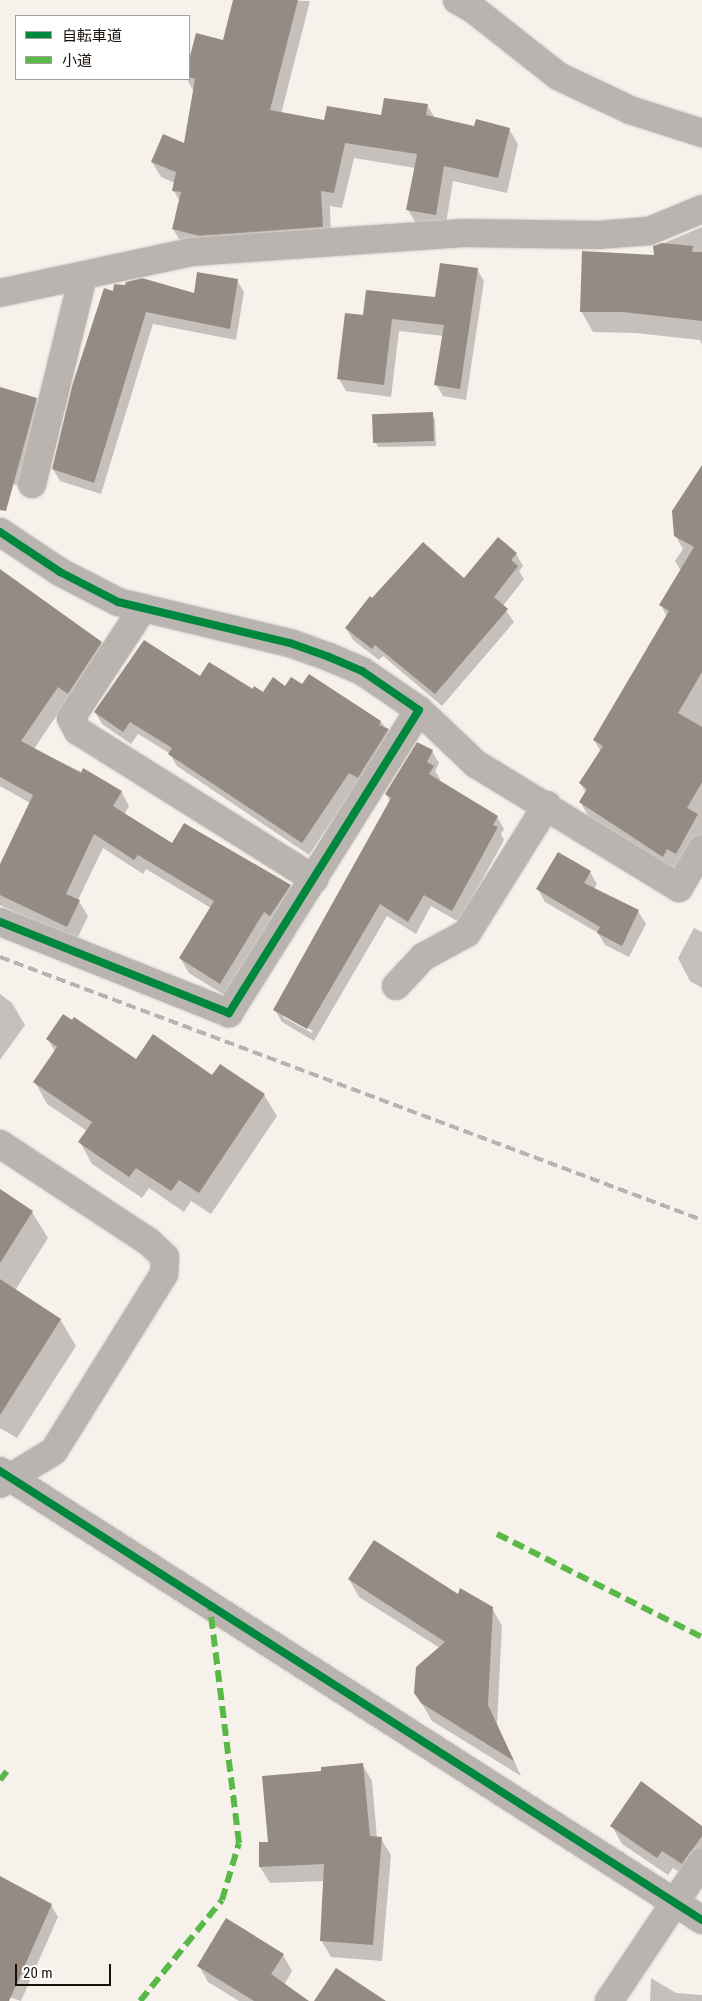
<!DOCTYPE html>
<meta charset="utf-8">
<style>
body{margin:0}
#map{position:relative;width:702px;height:2001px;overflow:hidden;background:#f7f1ec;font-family:"Roboto Condensed","Noto Sans JP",sans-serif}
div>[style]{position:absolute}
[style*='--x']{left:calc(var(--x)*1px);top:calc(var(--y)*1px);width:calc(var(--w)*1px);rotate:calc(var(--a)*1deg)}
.shadow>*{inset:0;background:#0003}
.building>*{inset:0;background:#968b82;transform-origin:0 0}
.roads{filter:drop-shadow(0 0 1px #d3cdc8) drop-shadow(0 0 1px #d3cdc8)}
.minor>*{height:28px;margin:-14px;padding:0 14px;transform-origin:14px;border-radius:14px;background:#b9b4b0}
.rail>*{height:4px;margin-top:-2px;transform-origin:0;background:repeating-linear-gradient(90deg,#b8b3b0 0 10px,transparent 0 15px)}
.quiet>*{height:6px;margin-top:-3px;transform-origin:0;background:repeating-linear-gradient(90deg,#58b947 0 12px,transparent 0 18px)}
.cycleway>*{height:8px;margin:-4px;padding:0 4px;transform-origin:4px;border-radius:4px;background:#00873e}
span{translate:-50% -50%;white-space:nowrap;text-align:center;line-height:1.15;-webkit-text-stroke:5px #fff;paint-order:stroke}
.legend{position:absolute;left:15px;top:15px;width:175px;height:65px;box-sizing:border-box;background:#fff;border:1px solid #a39f9c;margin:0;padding:6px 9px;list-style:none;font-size:15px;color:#1a1008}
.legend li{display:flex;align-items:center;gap:10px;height:25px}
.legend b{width:25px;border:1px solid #a39f9c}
.scale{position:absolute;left:15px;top:1964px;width:96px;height:22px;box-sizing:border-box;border:2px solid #1a1008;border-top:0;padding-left:6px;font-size:15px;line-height:18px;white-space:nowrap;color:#1a1008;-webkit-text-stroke:4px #fff;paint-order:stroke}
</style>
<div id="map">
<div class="shadow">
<i style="clip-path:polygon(234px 0,310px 1px,281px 114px,325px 121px,382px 116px,427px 105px,435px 118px,475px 127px,509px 129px,518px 144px,507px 193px,453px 181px,445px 230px,417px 225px,408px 210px,415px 168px,354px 158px,342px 208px,330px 206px,331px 243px,182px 244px,173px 229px,180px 202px,174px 191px,175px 183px,161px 177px,152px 162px,185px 145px,194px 92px,187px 79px,197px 35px,224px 42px)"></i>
<i style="clip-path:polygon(702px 227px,702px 345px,700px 340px,636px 333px,593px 332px,581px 311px,656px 256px,655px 247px)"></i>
<i style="clip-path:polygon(477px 269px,484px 281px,466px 400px,443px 396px,436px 384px,444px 336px,399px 331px,391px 397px,346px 391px,339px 379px,364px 317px,437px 299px)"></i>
<i style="clip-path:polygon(237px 280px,244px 292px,236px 340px,153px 324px,101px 494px,60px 481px,53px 469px,114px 292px,195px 294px)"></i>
<i style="clip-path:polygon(0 388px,36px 399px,43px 410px,23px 487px,0 480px)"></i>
<i style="clip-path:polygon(432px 414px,435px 420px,436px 446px,378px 447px,375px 441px,374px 415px)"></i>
<i style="clip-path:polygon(702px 495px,702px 844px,673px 874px,591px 820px,580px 802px,586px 793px,580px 783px,601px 752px,594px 740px,667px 617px,661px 605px,681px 571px,675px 561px,683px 549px,675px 535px)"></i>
<i style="clip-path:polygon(516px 554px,523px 566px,519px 571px,524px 579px,503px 606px,514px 622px,442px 706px,383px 656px,379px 660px,353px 640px,346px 628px,372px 600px,464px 580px)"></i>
<i style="clip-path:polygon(0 572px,101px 643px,109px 658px,67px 700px,34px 749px,121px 791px,129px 806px,124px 815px,172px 845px,290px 886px,298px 901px,229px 998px,189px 973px,180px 958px,211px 908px,146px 869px,143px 874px,103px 848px,78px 900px,88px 916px,76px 941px,0 905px,0 867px,30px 803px,0 786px)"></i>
<i style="clip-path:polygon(200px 678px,263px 693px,303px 686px,380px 721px,388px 730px,395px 742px,356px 785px,309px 855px,177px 766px,169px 753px,138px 734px,131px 744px,102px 724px,95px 712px)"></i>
<i style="clip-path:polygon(evenodd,432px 751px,439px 763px,435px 771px,440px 779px,438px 782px,497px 817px,504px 829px,501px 834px,504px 840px,459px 922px,431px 906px,416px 934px,387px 916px,314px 1041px,282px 1022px,275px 1010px,390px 801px,386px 794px,432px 751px,283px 1014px,313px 1031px,312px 1033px,283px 1017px,283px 1014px)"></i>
<i style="clip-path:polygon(590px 872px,597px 884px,594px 889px,638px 911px,646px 924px,629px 957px,605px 945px,598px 933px,545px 902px,538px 889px)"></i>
<i style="clip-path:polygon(694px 928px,702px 932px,702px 988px,690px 981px,678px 958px)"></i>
<i style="clip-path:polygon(0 994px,12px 1003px,25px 1025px,0 1060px)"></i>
<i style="clip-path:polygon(48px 1039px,212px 1077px,220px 1065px,264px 1095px,277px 1116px,211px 1214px,191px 1201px,184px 1212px,149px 1188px,142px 1198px,92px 1164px,80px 1142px,87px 1131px,47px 1104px,35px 1082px,55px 1052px)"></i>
<i style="clip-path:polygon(0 1191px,32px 1212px,48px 1238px,9px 1300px,0 1294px)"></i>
<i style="clip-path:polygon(60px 1319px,76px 1346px,17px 1438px,0 1428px,0 1327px)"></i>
<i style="clip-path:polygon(349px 1579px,459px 1596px,492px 1608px,502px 1626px,497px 1724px,521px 1776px,432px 1721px,415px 1692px,440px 1648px,359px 1597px)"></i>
<i style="clip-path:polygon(362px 1764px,372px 1781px,377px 1838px,381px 1839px,391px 1855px,382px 1961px,331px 1957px,321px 1940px,325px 1881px,270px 1883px,260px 1867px,270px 1843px,322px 1772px)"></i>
<i style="clip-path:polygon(612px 1826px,702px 1827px,702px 1867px,692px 1881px,673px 1868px,668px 1875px,622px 1844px)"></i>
<i style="clip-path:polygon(0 1877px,51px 1905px,58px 1917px,21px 2001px,0 1994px)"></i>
<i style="clip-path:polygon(283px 1955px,292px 1971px,284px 1985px,307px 2001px,239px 2001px,208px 1982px,199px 1966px)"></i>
<i style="clip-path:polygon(651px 1978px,676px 1993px,702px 1995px,702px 2001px,650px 2001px)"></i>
</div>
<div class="building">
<i style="clip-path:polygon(233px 0,298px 0,270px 110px,324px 120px,327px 106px,381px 115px,384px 98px,428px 104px,426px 115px,474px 126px,476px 119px,510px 128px,498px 178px,444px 166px,436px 215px,406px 210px,417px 154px,345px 143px,334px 193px,321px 191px,323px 227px,200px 236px,172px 229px,181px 192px,172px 191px,176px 172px,151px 162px,163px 134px,184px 143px,195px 79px,189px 77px,189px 60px,196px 33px,223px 40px)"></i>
<i style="clip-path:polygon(662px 243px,693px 246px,692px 252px,702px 252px,702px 321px,623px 312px,580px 312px,582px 251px,654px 255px,653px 246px)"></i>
<i style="clip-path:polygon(440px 263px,478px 268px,460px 389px,434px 385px,444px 325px,392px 319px,384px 385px,337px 379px,345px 313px,363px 315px,366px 290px,435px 297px)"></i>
<i style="clip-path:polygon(197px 272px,238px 279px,230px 329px,146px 312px,94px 483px,52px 469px,72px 386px,104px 288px,113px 291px,114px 284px,125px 285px,126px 282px,142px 278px,194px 293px)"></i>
<i style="clip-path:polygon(0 387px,37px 398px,6px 511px,0 510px)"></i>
<i style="left:433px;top:412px;width:29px;height:61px;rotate:88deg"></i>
<i style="clip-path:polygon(702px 465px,702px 672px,678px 713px,702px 727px,702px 782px,687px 808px,698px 814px,676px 854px,667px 849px,663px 857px,579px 802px,587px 789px,579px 783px,603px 746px,593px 740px,669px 611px,659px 605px,694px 547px,674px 536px,672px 511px)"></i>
<i style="clip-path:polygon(498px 537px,517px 553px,511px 560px,518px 566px,494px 597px,508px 609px,435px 694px,375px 645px,372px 649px,345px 628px,370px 596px,372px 598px,423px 542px,464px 578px)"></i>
<i style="clip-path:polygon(0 569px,102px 642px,68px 694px,58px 687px,21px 741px,81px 773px,83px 768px,122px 791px,113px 806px,172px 843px,184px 823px,291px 885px,270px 916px,264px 912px,220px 984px,179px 958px,214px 901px,138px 855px,134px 860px,94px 834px,66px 894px,80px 900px,67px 927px,0 895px,0 864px,33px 795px,0 777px)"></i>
<i style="clip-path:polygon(144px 640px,200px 676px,209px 662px,253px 689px,254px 686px,263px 692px,273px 677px,285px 686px,291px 677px,302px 684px,309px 674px,381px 721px,379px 725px,389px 729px,358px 778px,349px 773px,302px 843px,168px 754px,172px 748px,130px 722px,123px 732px,94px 712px)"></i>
<i style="clip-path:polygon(417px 742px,433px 750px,427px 762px,434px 766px,429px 774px,498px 816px,493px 825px,498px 827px,452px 911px,424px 895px,408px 922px,380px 904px,307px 1029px,273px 1010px,391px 798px,385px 794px)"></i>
<i style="clip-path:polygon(558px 852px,591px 871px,584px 883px,639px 910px,622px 946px,597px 933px,600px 927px,536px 889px)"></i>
<i style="clip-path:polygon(63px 1014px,72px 1020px,74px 1017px,136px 1059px,153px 1034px,212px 1075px,220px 1064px,265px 1094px,199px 1193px,179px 1180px,171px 1191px,136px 1168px,129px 1177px,78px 1142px,92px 1122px,33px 1082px,57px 1047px,46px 1039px)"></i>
<i style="clip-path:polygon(0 1189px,33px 1211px,0 1263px)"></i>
<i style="clip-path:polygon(0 1279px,61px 1319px,0 1415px)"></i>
<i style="clip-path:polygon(374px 1540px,458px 1594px,460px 1588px,493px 1607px,488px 1705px,514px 1761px,421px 1703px,414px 1693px,416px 1667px,445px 1642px,348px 1579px)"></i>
<i style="clip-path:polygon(363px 1763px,370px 1836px,382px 1837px,373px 1945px,320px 1941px,324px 1864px,259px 1867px,259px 1842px,268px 1842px,262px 1776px,321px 1771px,321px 1767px)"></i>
<i style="clip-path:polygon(641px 1781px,702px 1826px,702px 1836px,682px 1864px,662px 1851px,657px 1858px,610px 1826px)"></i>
<i style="clip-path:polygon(0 1876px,52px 1904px,9px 2001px,0 2001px)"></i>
<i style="clip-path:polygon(226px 1918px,284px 1954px,271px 1974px,309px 2001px,254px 2001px,197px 1966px)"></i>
<i style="clip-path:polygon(336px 1968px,386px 2001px,314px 2001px)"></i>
</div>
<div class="roads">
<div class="minor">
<i style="--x:457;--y:0;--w:18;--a:29"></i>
<i style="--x:473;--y:9;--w:108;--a:38.2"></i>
<i style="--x:558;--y:76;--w:80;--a:25.3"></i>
<i style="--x:630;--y:110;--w:76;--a:17.7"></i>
<i style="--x:0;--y:293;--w:195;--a:-12.1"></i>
<i style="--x:191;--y:252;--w:273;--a:-4"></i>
<i style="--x:463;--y:233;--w:135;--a:0.8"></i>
<i style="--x:598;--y:235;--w:51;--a:-4.5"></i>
<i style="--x:649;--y:231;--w:57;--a:-22.5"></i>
<i style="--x:32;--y:484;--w:214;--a:-76.2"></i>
<i style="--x:0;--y:532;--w:72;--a:33.7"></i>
<i style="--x:60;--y:572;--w:65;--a:27.3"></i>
<i style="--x:118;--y:602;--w:177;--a:13.4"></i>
<i style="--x:290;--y:643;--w:41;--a:19.7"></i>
<i style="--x:329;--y:657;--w:36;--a:23"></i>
<i style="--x:362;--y:671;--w:69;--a:34.4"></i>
<i style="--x:419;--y:710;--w:358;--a:122.1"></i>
<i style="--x:229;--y:1013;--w:246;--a:-158.3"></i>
<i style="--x:143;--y:608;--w:131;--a:123.2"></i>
<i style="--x:71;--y:718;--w:15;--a:62"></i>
<i style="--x:78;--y:731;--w:279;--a:32.1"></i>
<i style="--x:419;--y:710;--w:79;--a:43.5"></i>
<i style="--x:476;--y:764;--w:238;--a:31.4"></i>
<i style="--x:679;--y:888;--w:45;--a:-59.5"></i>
<i style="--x:396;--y:986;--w:40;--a:-47"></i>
<i style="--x:423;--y:957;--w:50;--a:-28.6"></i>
<i style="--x:467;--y:933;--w:151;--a:-58"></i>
<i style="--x:0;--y:1144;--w:178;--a:33.3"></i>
<i style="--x:149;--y:1242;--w:22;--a:43"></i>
<i style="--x:165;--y:1257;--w:17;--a:93"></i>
<i style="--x:164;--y:1274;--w:208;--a:121.9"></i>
<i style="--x:54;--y:1451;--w:63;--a:148.6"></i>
<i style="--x:0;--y:1471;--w:833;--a:32.6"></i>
<i style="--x:609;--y:2001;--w:167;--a:-56.2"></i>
</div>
</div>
<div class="rail">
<i style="--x:0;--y:957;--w:750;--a:20.54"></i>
</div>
<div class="quiet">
<i style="--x:497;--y:1534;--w:229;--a:26.7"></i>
<i style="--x:0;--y:1780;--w:11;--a:-52"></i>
<i style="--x:140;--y:2001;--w:130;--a:-50.9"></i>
<i style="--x:222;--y:1900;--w:59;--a:-73.4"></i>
<i style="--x:239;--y:1843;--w:239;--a:-97"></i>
</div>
<div class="cycleway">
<i style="--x:0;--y:532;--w:72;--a:33.7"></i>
<i style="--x:60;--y:572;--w:65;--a:27.3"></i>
<i style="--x:118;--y:602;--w:177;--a:13.4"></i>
<i style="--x:290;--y:643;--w:41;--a:19.7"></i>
<i style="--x:329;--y:657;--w:36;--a:23"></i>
<i style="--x:362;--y:671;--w:69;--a:34.4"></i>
<i style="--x:419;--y:710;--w:358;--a:122.1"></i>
<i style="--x:229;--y:1013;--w:246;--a:-158.3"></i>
<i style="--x:0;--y:1471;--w:833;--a:32.6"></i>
</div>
<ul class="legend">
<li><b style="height:6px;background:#00873e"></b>自転車道</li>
<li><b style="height:6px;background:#58b947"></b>小道</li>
</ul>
<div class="scale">20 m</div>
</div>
